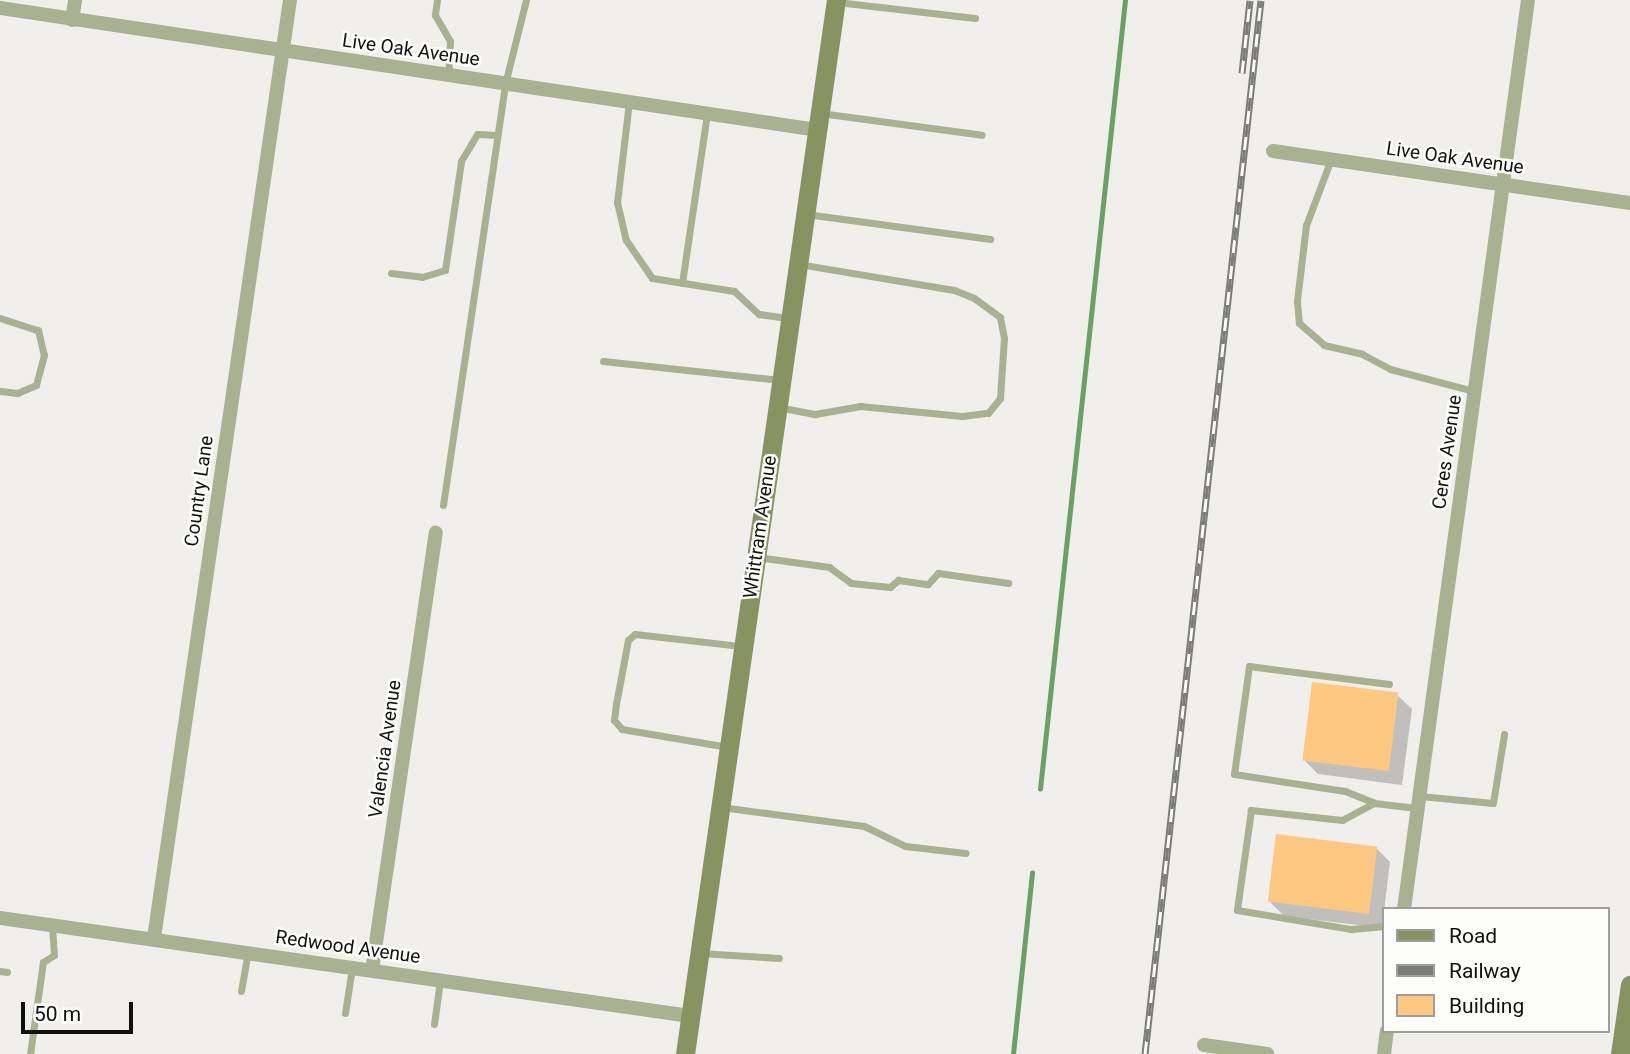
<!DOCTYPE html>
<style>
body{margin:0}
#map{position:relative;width:1630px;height:1054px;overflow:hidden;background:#f0efec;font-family:Roboto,sans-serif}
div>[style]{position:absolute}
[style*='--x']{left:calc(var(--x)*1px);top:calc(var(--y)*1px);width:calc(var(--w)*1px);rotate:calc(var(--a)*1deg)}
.shadow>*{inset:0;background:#0003}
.stream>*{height:4.5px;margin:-2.25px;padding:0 2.25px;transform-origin:2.25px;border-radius:2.25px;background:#6ba264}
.building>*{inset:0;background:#fdc982;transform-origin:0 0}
.lane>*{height:7px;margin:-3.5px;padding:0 3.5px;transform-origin:3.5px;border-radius:3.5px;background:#a9b290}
.street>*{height:14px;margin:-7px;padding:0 7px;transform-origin:7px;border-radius:7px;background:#a9b290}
.secondary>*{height:19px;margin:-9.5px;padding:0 9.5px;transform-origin:9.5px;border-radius:9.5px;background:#879360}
.rail>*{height:7px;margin-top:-3.5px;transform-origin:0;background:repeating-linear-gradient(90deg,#fdfdfa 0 13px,#7c7c7a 0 26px);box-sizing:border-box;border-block:2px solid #7c7c7a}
span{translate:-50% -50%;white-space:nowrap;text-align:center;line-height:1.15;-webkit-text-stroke:5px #fdfdfa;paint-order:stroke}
.street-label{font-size:19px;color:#10100f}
.legend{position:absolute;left:1382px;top:907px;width:228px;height:126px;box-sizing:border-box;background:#fdfdfa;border:2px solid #9e9e9c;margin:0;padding:9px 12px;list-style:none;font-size:21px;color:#10100f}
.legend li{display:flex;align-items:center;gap:14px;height:35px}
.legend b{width:35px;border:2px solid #9e9e9c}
.scale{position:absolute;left:21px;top:1002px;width:112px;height:32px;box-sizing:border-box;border:4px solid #10100f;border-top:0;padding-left:9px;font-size:21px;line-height:24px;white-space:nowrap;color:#10100f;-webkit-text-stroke:5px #fdfdfa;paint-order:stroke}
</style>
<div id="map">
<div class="shadow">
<i style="clip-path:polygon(1397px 695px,1412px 709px,1402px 785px,1318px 774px,1303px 759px)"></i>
<i style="clip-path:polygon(1376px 848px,1390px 862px,1382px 928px,1284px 916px,1270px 902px)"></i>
</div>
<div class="stream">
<i style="--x:1040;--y:789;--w:794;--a:-83.85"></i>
<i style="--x:1013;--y:1054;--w:182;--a:-84"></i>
</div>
<div class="building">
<i style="left:1312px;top:682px;width:87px;height:79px;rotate:7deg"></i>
<i style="left:1276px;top:834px;width:102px;height:68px;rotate:7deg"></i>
</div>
<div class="lane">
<i style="--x:437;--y:0;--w:15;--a:98"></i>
<i style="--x:435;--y:15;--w:30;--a:60"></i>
<i style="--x:450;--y:41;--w:34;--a:93"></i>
<i style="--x:837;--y:2;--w:139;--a:6.6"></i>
<i style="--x:629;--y:102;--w:101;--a:96.8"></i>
<i style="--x:617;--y:202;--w:39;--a:77"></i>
<i style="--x:626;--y:240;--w:46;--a:55.6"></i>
<i style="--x:652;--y:278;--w:83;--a:9"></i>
<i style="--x:734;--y:291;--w:34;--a:43"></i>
<i style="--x:759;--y:314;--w:29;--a:8"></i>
<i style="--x:820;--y:113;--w:163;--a:7.7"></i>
<i style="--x:1331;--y:159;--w:71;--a:110.7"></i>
<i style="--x:1306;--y:225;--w:77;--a:96.8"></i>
<i style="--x:1297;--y:301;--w:22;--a:85"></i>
<i style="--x:1299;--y:323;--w:33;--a:41"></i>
<i style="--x:1324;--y:345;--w:39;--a:13"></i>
<i style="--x:1362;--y:354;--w:32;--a:28"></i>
<i style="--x:1390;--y:369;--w:87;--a:14.7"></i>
<i style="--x:806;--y:214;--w:186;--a:7.7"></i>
<i style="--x:391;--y:273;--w:31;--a:7"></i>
<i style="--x:422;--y:277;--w:24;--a:-17"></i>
<i style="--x:445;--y:270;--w:110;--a:-81.6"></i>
<i style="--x:461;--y:161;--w:31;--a:-59"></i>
<i style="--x:477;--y:134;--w:20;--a:3"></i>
<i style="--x:682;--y:283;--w:171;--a:-81.6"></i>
<i style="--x:0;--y:318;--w:40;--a:18"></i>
<i style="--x:38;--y:330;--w:26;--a:77"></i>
<i style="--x:44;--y:355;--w:31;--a:105"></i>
<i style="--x:36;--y:385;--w:21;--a:157"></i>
<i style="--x:17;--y:393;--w:17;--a:-173"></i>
<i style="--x:603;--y:361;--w:179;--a:6.1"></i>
<i style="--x:778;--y:407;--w:38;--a:11"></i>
<i style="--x:815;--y:414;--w:46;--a:-10.1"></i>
<i style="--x:860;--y:406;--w:102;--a:5.6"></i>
<i style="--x:962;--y:416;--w:26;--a:-7"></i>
<i style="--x:988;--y:413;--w:19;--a:-51"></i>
<i style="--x:1000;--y:398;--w:60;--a:-86.2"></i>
<i style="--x:1004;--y:338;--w:21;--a:-101"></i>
<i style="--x:1000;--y:317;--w:32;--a:-144"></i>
<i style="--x:974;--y:298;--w:22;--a:-158"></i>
<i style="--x:954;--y:290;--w:157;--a:-170.5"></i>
<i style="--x:443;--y:505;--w:426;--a:-81.6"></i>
<i style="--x:505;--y:84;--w:87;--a:-76"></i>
<i style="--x:757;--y:557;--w:73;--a:7.9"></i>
<i style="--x:829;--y:567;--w:27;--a:36"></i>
<i style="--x:851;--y:583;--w:39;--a:6"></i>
<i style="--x:890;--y:587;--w:11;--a:-41"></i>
<i style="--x:898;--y:580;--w:30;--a:8"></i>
<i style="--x:928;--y:584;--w:15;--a:-48"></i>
<i style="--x:938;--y:573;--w:71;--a:8.1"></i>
<i style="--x:1389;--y:684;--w:141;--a:-172.7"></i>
<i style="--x:1249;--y:666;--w:109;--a:97.9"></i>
<i style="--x:1234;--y:774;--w:112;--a:8.7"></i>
<i style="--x:1345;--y:791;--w:31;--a:22"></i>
<i style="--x:1374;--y:803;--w:43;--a:6.6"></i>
<i style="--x:728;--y:747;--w:108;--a:-170.4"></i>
<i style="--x:622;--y:729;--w:12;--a:-132"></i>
<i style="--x:614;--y:720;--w:16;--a:-83"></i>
<i style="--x:616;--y:704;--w:65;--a:-79.4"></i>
<i style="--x:628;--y:640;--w:9;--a:-41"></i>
<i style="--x:635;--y:634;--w:107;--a:6.5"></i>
<i style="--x:1420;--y:796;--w:73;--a:5.5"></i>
<i style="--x:1493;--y:803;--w:70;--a:-80.9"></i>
<i style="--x:1374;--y:803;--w:36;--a:152"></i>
<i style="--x:1342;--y:820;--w:92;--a:-173.7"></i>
<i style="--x:1251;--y:810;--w:101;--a:98"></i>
<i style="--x:1237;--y:910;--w:116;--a:9.5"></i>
<i style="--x:1351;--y:929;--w:32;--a:-5"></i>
<i style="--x:721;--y:807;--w:144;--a:7.6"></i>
<i style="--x:864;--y:826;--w:46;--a:26"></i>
<i style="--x:905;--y:846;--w:61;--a:6.5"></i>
<i style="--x:700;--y:953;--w:79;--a:3.6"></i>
<i style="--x:0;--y:971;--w:7;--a:8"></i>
<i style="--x:241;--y:991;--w:40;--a:-80"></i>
<i style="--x:345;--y:1013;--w:46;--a:-81.2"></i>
<i style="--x:434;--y:1024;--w:44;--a:-82.2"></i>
<i style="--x:30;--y:1054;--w:93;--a:-82"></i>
<i style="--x:43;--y:962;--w:13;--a:-32"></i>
<i style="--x:54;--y:955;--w:30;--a:-94"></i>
</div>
<div class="street">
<i style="--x:0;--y:8;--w:826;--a:8.49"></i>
<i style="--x:72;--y:20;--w:20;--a:-81"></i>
<i style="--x:1273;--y:151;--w:361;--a:8.3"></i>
<i style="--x:1404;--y:909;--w:917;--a:-82.23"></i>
<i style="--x:0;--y:918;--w:697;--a:8.08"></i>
<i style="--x:154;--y:938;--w:948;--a:-81.75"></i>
<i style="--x:372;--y:970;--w:442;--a:-81.7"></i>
<i style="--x:1204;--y:1045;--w:64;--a:8.1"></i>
<i style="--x:1384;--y:1054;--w:23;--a:-83"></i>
</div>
<div class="secondary">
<i style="--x:685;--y:1054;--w:1065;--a:-81.85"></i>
<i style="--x:1620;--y:1054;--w:70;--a:-81.8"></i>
</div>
<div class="rail">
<i style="--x:1242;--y:73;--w:73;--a:-83.7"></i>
<i style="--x:1145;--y:1054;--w:1060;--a:-83.72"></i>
</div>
<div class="street-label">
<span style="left:411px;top:50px;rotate:8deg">Live Oak Avenue</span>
<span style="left:1455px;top:158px;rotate:8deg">Live Oak Avenue</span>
<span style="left:1447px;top:452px;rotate:-82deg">Ceres Avenue</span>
<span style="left:199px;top:491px;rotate:-82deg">Country Lane</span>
<span style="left:760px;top:527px;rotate:-82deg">Whittram Avenue</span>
<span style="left:385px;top:749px;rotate:-82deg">Valencia Avenue</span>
<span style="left:348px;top:947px;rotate:8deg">Redwood Avenue</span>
</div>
<ul class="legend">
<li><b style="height:9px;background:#879360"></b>Road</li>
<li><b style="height:9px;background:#7c7c7a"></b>Railway</li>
<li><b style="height:19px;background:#fdc982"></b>Building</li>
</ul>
<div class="scale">50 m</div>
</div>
